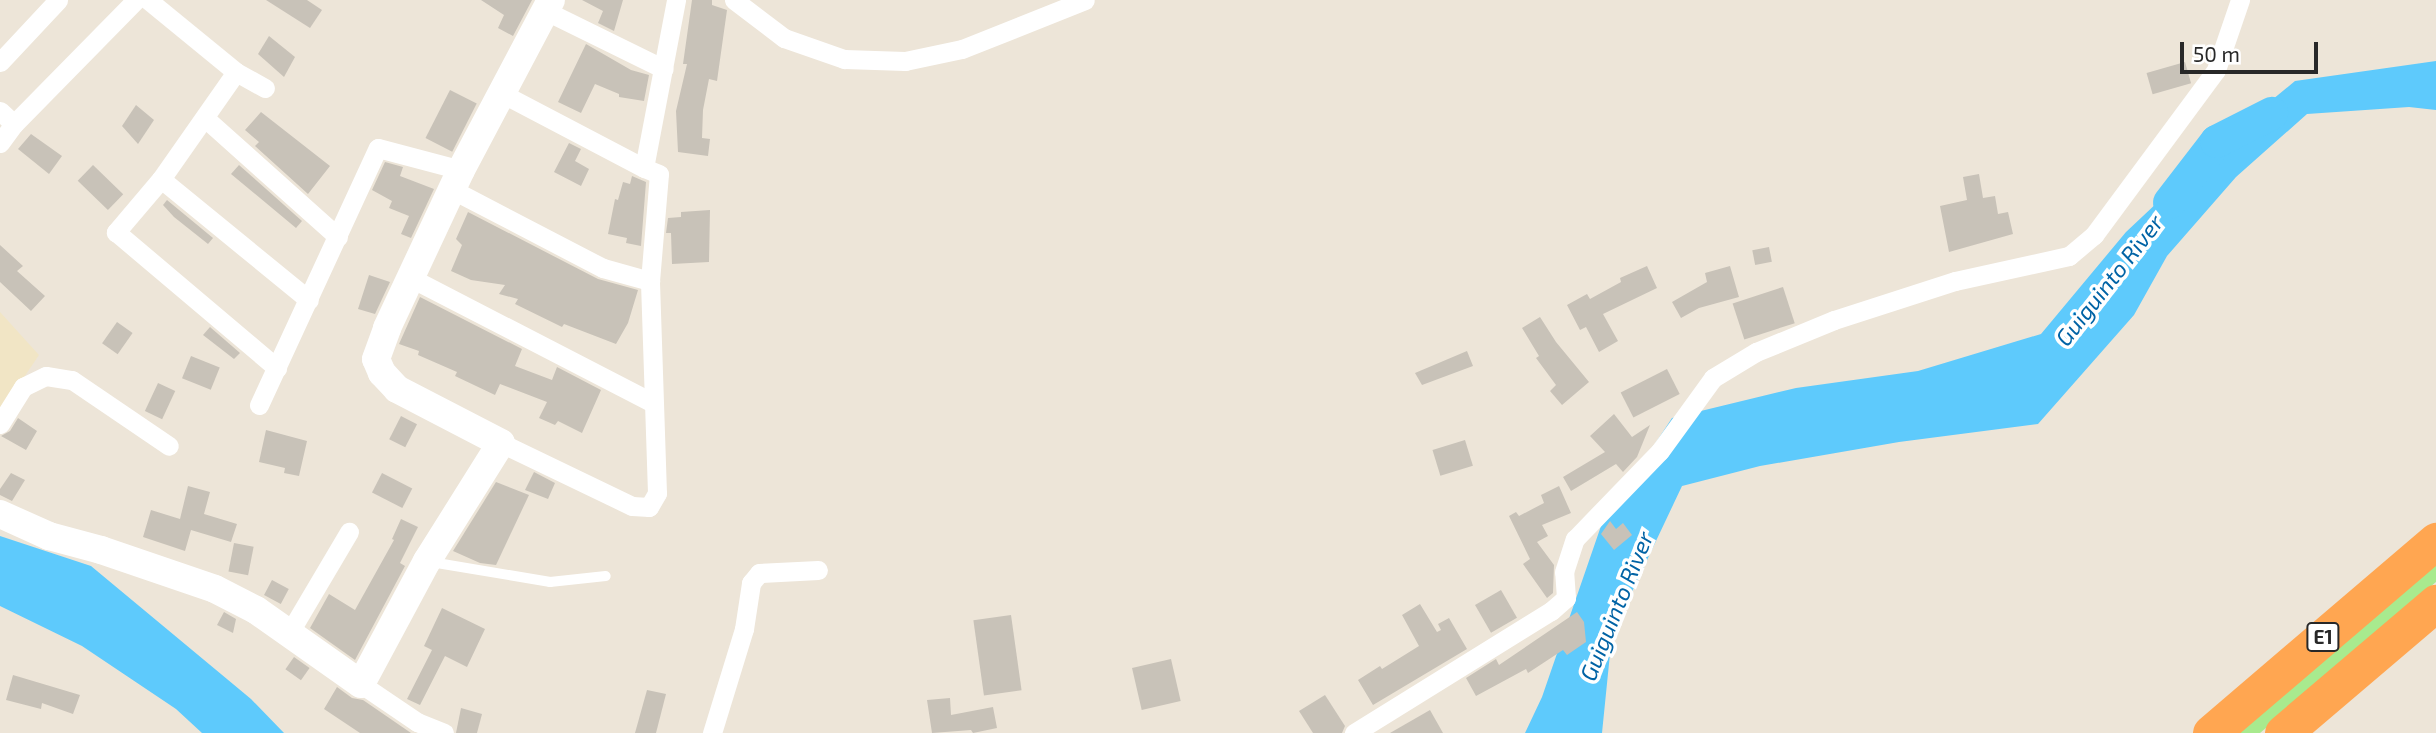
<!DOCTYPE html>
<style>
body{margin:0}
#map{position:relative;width:2436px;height:733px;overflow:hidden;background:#ede5d8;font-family:"Exo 2",sans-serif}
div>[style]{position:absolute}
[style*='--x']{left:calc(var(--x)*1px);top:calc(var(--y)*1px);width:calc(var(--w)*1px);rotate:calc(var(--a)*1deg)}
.education>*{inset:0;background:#f1e5c5}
.green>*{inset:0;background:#a8ea8e}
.water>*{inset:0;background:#5ecafc}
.river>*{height:33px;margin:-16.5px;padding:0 16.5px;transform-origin:16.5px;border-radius:16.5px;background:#5ecafc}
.building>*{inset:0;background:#c8c2b8;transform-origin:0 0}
.lane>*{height:10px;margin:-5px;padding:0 5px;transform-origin:5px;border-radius:5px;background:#fff}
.street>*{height:19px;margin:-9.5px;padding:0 9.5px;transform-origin:9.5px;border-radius:9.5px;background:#fff}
.secondary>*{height:28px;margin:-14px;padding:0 14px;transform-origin:14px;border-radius:14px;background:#fff}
.highway>*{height:37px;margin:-18.5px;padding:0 18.5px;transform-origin:18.5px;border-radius:18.5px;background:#ffa651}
span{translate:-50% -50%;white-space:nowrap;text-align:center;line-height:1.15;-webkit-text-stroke:7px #fff;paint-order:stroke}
.shield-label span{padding:2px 5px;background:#fff;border:2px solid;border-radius:5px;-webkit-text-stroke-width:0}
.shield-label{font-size:19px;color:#282828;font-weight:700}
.water-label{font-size:23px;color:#0063a5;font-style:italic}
.scale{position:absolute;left:2180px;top:42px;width:138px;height:32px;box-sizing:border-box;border:4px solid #282828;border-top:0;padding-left:9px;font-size:21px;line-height:24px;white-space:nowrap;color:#282828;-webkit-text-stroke:5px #fff;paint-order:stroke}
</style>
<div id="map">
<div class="education">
<i style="clip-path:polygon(0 312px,39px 355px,0 413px)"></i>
</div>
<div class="green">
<i style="clip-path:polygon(2436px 563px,2436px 582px,2260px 733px,2237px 733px)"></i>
</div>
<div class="water">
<i style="clip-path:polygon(2436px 61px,2436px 110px,2409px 107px,2307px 114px,2236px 177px,2167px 256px,2134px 315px,2038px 424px,1899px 442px,1760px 466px,1682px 486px,1612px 634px,1602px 733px,1525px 733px,1542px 697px,1601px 526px,1672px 418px,1796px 388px,1918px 371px,2041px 334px,2126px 232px,2227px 137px,2295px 81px)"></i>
<i style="clip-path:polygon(0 536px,91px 566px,251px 699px,284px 733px,202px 733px,176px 709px,82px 646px,0 606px)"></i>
</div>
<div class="river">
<i style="--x:2169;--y:202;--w:77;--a:-52.4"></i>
<i style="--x:2216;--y:141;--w:62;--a:-27"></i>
</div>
<div class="building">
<i style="clip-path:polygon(266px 0,307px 0,322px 10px,310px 28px)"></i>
<i style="clip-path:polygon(481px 0,532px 0,513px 36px,498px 28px,504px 15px)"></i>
<i style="clip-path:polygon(582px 0,623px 0,614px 31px,598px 23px,603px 11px)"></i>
<i style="clip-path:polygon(692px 0,712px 0,712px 5px,727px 10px,717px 81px,709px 79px,703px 110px,702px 138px,710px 139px,708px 156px,678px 152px,676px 111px,687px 64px,683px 64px)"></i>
<i style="clip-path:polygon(269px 36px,295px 57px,284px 77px,258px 54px)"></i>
<i style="clip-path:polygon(586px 44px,631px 70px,649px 75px,644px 101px,619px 97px,619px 94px,595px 84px,581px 113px,558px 102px)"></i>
<i style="left:2185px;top:62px;width:22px;height:40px;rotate:74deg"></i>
<i style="left:450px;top:90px;width:30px;height:54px;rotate:27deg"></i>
<i style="clip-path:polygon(136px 105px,154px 120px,138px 144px,122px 126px)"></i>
<i style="clip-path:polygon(261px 112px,330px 166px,308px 194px,255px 146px,259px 142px,245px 130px)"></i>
<i style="clip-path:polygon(31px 134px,62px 156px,49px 174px,18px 149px)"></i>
<i style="clip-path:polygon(569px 143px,581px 149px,575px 161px,589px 169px,581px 186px,554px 172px)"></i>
<i style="clip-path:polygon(385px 162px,403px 167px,400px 176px,434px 189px,411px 238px,401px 234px,409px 216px,389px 208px,392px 201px,372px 190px)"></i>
<i style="left:93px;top:165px;width:42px;height:22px;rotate:44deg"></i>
<i style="clip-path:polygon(239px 165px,302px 221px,296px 228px,231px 174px)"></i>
<i style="clip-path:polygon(1979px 174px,1983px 198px,1995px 196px,1998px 214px,2008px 212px,2013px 234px,1949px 252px,1940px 206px,1967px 200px,1963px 177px)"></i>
<i style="clip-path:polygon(632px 176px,646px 182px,641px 246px,626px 243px,627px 238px,608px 234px,615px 199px,618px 200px,623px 182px,630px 184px)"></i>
<i style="clip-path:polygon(167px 200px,213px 238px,208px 244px,174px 217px,163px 205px)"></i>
<i style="clip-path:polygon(710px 210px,709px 262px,672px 264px,671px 233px,666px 233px,668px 218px,681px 217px,681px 212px)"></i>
<i style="clip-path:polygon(468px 212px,598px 279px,638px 290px,628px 323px,616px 344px,564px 324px,562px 327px,515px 304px,518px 299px,499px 294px,505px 285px,471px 280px,451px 271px,462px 245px,456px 239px)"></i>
<i style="clip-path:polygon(0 245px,23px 266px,17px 271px,45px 296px,31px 311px,0 282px)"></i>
<i style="left:1769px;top:247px;width:15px;height:17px;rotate:79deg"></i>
<i style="clip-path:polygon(1647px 266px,1657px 288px,1603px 314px,1618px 341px,1599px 352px,1586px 327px,1580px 330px,1567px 305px,1587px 294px,1590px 299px,1621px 282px,1620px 278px)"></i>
<i style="clip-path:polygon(1730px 266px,1739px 297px,1699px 308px,1681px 318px,1672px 302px,1707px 282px,1705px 273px)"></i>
<i style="clip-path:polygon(369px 275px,390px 282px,375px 314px,358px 309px)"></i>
<i style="left:1783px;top:287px;width:38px;height:53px;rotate:72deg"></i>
<i style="clip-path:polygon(420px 297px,522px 349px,515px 366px,552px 380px,557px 367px,601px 390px,582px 433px,558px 421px,555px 425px,539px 418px,547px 402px,500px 384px,495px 395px,455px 376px,457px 372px,418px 355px,419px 351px,399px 344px)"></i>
<i style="clip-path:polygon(1540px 317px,1556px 342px,1589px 382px,1562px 405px,1550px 391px,1556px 385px,1536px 358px,1539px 356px,1522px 328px)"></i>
<i style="left:117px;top:322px;width:19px;height:26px;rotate:35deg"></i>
<i style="clip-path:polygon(210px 327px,240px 353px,234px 359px,203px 335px)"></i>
<i style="clip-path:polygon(1467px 351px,1473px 366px,1422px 385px,1415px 373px)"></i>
<i style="left:191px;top:356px;width:31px;height:24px;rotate:22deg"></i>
<i style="left:1667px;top:369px;width:28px;height:52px;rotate:63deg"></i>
<i style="left:158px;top:383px;width:19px;height:31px;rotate:25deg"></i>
<i style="clip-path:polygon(1614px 414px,1632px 437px,1650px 425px,1637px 457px,1623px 472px,1616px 464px,1571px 491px,1563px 477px,1605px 452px,1590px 436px)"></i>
<i style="left:401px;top:416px;width:18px;height:26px;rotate:27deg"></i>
<i style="clip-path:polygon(18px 418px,37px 431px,26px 450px,1px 436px,10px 431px)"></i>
<i style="clip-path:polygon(266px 430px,307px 441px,299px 476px,284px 473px,285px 468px,259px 462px)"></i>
<i style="left:1465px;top:440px;width:27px;height:34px;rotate:73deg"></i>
<i style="clip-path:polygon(534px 472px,555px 483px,548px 499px,525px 490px)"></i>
<i style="clip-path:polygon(11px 473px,25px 480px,12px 501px,0 495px,0 489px)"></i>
<i style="left:382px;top:473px;width:34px;height:22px;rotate:27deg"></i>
<i style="clip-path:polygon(496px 482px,529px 495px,496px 565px,480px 563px,453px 551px)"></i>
<i style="clip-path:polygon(188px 486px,210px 492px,204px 514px,237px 524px,231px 542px,191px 530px,185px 551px,143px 537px,151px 510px,180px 519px)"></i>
<i style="clip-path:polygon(1559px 486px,1571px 513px,1542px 525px,1548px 536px,1537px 542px,1554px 565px,1553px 593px,1547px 598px,1523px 564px,1530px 559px,1509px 516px,1516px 512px,1519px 516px,1544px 503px,1541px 495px)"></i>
<i style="clip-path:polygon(401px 519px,418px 527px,400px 563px,405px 566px,355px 660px,310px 628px,329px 594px,355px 610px,394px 540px,392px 539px)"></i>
<i style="clip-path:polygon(1610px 521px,1616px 529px,1623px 523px,1632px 535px,1614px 550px,1601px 534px)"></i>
<i style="left:234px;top:543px;width:20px;height:29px;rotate:11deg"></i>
<i style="left:272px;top:580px;width:19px;height:17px;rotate:28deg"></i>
<i style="left:1501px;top:590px;width:32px;height:30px;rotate:60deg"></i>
<i style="clip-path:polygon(1420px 604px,1437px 632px,1441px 630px,1438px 624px,1449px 618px,1467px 649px,1373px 705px,1358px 680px,1380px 666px,1382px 669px,1419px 646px,1402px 615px)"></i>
<i style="clip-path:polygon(442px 608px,485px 629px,467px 667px,445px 656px,420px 705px,407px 699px,432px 650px,424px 646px)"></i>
<i style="clip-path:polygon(224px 612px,236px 619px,233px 633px,217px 625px)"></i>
<i style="clip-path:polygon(1577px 612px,1584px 622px,1586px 642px,1567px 655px,1563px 650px,1528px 673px,1526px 669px,1476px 696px,1466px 678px,1496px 659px,1499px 665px)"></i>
<i style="left:1011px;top:615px;width:76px;height:38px;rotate:82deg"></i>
<i style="left:294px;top:657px;width:19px;height:15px;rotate:35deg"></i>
<i style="left:1171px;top:659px;width:43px;height:40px;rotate:77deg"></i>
<i style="clip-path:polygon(13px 675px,80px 695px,73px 714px,42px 703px,41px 709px,6px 700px)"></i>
<i style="clip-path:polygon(337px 687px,352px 698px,363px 700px,411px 733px,360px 733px,324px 709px)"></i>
<i style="clip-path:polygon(647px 690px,666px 694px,656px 733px,635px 733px)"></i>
<i style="clip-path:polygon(1325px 695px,1345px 726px,1342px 733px,1313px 733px,1299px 711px)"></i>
<i style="clip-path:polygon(950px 698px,951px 715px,993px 707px,997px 728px,973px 733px,971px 730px,932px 733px,927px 700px)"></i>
<i style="clip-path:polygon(461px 708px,482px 714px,477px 733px,456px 733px)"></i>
<i style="clip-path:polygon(1430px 710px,1443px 733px,1390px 733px)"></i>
</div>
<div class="lane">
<i style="--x:431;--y:562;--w:121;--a:9.5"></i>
<i style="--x:550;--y:582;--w:56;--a:-6.1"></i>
</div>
<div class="street">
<i style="--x:148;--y:0;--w:114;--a:39.3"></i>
<i style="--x:236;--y:72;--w:131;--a:125"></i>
<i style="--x:161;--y:179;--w:70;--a:130.3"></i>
<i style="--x:116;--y:232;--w:211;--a:40.2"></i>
<i style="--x:734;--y:0;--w:63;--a:37.2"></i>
<i style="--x:784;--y:38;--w:64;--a:19.3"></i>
<i style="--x:844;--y:59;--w:61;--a:1.9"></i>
<i style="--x:905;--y:61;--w:58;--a:-11.9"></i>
<i style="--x:962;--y:49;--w:132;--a:-21.7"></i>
<i style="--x:546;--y:11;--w:131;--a:26.2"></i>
<i style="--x:0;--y:62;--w:85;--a:-46.9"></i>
<i style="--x:236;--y:72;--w:33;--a:29"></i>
<i style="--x:503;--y:94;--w:159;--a:27.7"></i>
<i style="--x:0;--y:111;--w:19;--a:43"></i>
<i style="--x:206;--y:119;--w:177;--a:41.8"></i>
<i style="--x:0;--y:143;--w:24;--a:-54"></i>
<i style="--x:14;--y:124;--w:174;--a:-45.5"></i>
<i style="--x:161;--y:179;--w:191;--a:39.3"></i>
<i style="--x:453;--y:190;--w:169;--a:27.5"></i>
<i style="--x:603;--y:268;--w:49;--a:15.5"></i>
<i style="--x:411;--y:278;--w:272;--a:27.3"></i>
<i style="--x:259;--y:405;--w:283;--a:-65.2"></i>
<i style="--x:378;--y:148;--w:86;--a:14.8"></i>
<i style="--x:0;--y:424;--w:44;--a:-58.1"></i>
<i style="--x:23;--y:387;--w:25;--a:-26"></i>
<i style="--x:46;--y:376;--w:26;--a:9"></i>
<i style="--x:72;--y:380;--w:117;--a:34.2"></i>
<i style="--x:501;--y:443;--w:145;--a:25.7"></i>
<i style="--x:632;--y:506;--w:17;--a:3"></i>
<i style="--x:649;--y:507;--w:16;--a:-60"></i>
<i style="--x:657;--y:493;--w:212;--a:-91.9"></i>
<i style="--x:650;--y:281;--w:107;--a:-85.2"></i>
<i style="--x:659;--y:174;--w:16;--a:-158"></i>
<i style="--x:644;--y:168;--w:171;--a:-79.2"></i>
<i style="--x:288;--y:635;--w:120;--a:-59.4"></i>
<i style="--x:361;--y:684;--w:68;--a:34.2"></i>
<i style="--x:417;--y:722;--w:29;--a:22"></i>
<i style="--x:712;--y:733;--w:109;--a:-72.9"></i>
<i style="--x:744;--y:629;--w:47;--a:-81.3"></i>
<i style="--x:751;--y:583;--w:13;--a:-51"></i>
<i style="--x:759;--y:573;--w:59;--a:-2.9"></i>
<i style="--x:1354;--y:733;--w:232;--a:-31.8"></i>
<i style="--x:1551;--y:611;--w:20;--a:-41"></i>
<i style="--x:1566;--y:598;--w:26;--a:-94"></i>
<i style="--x:1564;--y:572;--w:35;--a:-72"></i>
<i style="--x:1575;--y:539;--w:122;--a:-46"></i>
<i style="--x:1660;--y:451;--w:90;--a:-54"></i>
<i style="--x:1713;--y:378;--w:50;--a:-31.2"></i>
<i style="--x:1756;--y:352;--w:84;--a:-22.3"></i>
<i style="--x:1834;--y:320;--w:127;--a:-17.9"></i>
<i style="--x:1955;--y:281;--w:117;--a:-12.4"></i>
<i style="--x:2069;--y:256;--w:33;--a:-40"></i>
<i style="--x:2094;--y:235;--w:205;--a:-53.5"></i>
<i style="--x:2216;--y:70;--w:74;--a:-71.1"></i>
</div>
<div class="secondary">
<i style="--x:0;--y:514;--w:54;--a:24.2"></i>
<i style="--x:49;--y:536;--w:54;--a:15.1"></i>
<i style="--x:101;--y:550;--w:120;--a:18.9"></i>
<i style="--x:215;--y:589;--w:46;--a:27.1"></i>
<i style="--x:256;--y:610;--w:128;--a:35.2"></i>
<i style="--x:361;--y:684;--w:140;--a:-61.8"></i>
<i style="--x:427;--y:561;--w:139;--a:-57.9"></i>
<i style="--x:501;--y:443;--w:117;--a:-152.6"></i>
<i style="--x:397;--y:389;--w:22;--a:-133"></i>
<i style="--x:382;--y:373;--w:15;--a:-113"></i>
<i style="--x:376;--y:359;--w:33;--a:-70"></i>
<i style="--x:387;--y:328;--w:174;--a:-64.9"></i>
<i style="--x:461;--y:170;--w:192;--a:-62.1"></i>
</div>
<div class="highway">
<i style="--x:2211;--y:733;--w:296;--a:-40.5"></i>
<i style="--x:2283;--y:733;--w:201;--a:-40.4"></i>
</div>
<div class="shield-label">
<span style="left:2323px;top:637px">E1</span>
</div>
<div class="water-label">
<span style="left:2109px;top:280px;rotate:-52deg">Guiguinto River</span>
<span style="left:1616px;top:606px;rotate:-68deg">Guiguinto River</span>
</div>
<div class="scale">50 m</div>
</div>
